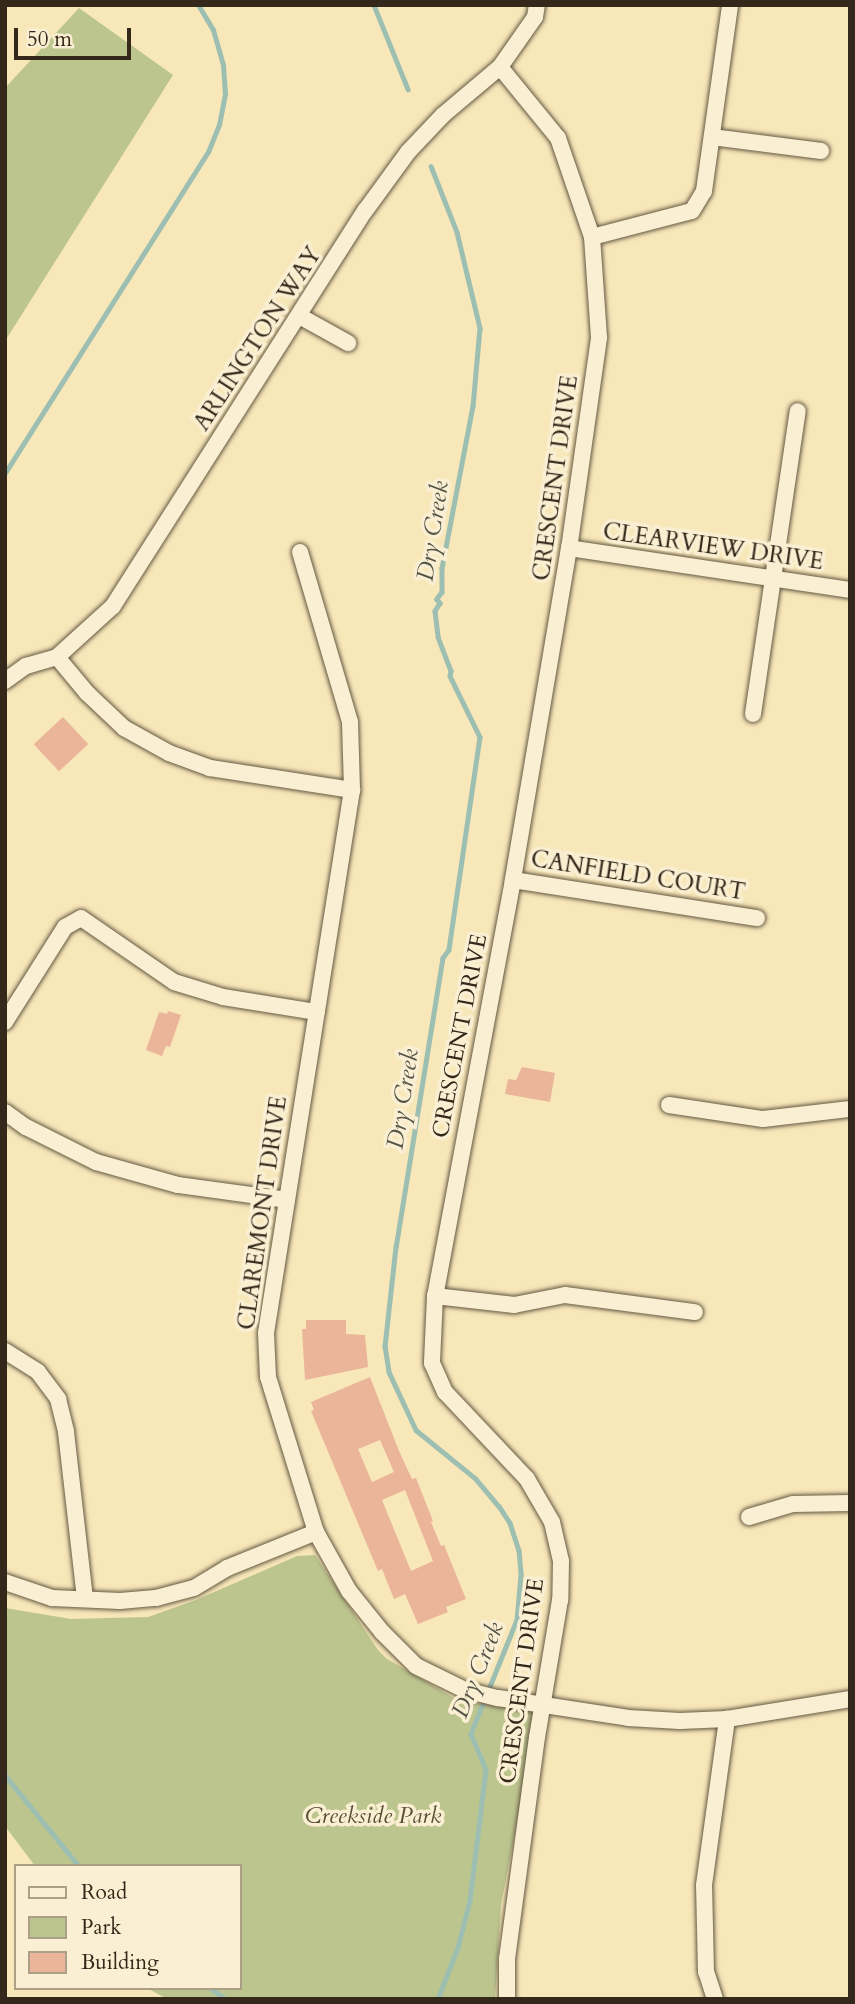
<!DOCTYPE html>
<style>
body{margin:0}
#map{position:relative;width:855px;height:2004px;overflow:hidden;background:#f7e7b9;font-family:Cardo,serif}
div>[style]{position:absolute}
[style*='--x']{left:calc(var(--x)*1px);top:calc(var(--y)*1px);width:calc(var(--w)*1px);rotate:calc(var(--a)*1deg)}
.green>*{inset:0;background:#bdc58f}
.stream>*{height:4.5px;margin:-2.25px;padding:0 2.25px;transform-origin:2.25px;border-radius:2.25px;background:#9dbfb2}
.building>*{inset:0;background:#ebb59a;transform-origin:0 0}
.roads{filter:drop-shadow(0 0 2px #655842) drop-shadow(0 0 2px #655842)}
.street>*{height:16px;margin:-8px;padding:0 8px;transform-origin:8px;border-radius:8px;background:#faefd2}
span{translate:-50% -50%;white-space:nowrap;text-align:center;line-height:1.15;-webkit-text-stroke:7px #faefd2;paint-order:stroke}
.street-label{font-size:23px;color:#34281a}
.park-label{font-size:23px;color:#564f37;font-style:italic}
.water-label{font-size:24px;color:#545548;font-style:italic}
.frame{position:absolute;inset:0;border:7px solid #34281a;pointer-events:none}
.legend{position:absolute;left:14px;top:1864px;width:228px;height:126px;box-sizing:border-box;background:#faefd2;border:2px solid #ab9f88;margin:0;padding:9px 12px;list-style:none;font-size:21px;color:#34281a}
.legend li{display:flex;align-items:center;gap:14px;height:35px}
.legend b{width:35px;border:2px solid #ab9f88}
.scale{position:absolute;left:14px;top:28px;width:117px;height:32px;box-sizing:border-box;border:4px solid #34281a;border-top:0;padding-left:9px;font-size:21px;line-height:24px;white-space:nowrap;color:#34281a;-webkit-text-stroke:5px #faefd2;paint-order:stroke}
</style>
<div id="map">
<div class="green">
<i style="clip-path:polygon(79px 8px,173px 75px,5px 341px,5px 88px)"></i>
<i style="clip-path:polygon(315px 1555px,378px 1650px,387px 1659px,459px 1701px,538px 1711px,501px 1905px,495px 1999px,167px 1999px,147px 1988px,240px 1988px,240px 1866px,35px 1866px,5px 1826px,5px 1608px,71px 1619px,148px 1617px,196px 1600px,297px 1556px)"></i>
</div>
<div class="stream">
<i style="--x:374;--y:5;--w:91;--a:68"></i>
<i style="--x:431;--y:166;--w:71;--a:68.5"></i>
<i style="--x:457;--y:232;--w:99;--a:76.5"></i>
<i style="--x:480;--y:328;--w:78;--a:95.1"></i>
<i style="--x:473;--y:406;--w:165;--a:100.8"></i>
<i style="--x:442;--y:568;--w:24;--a:90"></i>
<i style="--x:442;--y:592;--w:9;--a:126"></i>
<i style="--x:437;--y:599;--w:5;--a:53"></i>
<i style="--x:440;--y:603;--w:9;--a:122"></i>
<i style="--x:435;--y:611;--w:26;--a:83"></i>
<i style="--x:438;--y:637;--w:36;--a:69"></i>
<i style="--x:451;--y:671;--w:5;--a:101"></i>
<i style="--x:450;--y:676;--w:68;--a:63.8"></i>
<i style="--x:480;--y:737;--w:215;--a:98.3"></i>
<i style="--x:449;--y:950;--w:10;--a:127"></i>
<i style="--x:443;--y:958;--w:293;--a:99.2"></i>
<i style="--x:396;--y:1247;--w:100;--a:96.3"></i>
<i style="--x:385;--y:1346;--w:26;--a:81"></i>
<i style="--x:389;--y:1372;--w:64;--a:65"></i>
<i style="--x:416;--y:1430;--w:77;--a:39.2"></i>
<i style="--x:476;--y:1479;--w:35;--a:50"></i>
<i style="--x:499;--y:1506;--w:20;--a:57"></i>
<i style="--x:510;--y:1523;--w:28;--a:72"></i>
<i style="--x:519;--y:1550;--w:25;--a:85"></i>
<i style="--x:521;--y:1575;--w:45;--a:95.1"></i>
<i style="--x:517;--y:1620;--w:123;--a:112"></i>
<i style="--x:471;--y:1734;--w:39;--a:67"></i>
<i style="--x:486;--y:1770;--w:132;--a:97"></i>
<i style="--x:470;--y:1901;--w:49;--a:104.3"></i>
<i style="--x:458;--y:1948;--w:55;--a:111.4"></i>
<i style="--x:5;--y:473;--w:380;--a:-57.7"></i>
<i style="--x:208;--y:152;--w:29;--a:-68"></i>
<i style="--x:219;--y:125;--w:32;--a:-79"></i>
<i style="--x:225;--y:94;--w:29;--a:-94"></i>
<i style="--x:223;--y:65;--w:36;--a:-106"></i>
<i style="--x:213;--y:30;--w:29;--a:-121"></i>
<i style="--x:5;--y:1775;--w:117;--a:50.9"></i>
<i style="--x:210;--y:1988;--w:19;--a:35"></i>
</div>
<div class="building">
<i style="left:63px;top:717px;width:37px;height:40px;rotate:47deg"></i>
<i style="clip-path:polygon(168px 1011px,181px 1015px,170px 1047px,166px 1046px,162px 1056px,146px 1050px,159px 1012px,167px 1014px)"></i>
<i style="clip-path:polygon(522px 1067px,555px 1073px,550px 1102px,505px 1094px,508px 1079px,516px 1080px)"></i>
<i style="clip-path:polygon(306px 1320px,346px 1320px,346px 1334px,365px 1335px,368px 1367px,305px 1380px,302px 1329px,306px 1329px)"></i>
<i style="clip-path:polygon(evenodd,370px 1377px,399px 1451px,412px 1479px,416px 1478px,433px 1521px,431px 1522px,441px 1546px,444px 1545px,466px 1599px,446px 1607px,448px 1612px,418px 1624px,405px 1594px,394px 1599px,382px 1569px,378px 1571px,311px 1411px,314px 1410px,311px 1402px,370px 1377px,380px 1440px,394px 1472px,372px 1482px,358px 1449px,380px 1440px,370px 1377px,405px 1490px,433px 1561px,411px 1571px,382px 1500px,405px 1490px)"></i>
</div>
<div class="roads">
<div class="street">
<i style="--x:500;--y:67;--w:92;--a:50.8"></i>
<i style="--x:558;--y:138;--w:105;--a:71"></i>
<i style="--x:592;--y:237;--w:101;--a:86"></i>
<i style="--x:599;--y:338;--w:212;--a:98.1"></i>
<i style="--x:569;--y:548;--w:337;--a:99.6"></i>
<i style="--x:513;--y:880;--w:423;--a:100.6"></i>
<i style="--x:435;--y:1296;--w:67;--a:92.6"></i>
<i style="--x:432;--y:1363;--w:32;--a:66"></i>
<i style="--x:445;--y:1392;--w:120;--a:46.7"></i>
<i style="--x:527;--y:1479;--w:50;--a:59.8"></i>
<i style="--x:552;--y:1522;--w:40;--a:77"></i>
<i style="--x:561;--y:1561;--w:39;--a:91"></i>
<i style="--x:560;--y:1600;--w:139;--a:99.5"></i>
<i style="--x:537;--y:1737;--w:224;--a:97.7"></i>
<i style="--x:507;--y:1959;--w:40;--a:90"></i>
<i style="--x:712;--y:137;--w:110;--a:7.3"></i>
<i style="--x:592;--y:237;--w:103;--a:-14.6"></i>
<i style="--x:692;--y:211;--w:23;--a:-59"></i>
<i style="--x:704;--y:191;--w:188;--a:-82"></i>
<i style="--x:301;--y:317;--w:54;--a:29"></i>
<i style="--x:569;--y:548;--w:284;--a:8.5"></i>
<i style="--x:300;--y:552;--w:177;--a:73.6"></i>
<i style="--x:350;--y:722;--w:68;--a:88.3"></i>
<i style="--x:352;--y:790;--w:550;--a:99"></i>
<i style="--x:266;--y:1333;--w:44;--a:87.4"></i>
<i style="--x:268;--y:1377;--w:162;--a:72.8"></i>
<i style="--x:316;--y:1532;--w:68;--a:60.8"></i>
<i style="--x:349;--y:1591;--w:53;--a:51.2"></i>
<i style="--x:382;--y:1632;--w:48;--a:45"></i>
<i style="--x:416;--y:1666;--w:55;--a:26.1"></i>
<i style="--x:465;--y:1690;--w:34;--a:14"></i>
<i style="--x:498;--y:1698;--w:132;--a:8.7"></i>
<i style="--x:628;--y:1718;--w:52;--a:3.3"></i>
<i style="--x:680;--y:1721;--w:47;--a:-2.4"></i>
<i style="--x:727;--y:1719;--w:125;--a:-9.2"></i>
<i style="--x:57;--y:657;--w:47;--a:50.2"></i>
<i style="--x:87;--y:693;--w:51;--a:43.4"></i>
<i style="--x:124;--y:728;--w:51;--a:29.1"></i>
<i style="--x:169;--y:753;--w:44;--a:20.1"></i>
<i style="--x:210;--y:768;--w:144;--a:8.8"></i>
<i style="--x:5;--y:681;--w:26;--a:-36"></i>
<i style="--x:26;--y:666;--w:32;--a:-16"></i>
<i style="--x:57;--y:657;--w:76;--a:-42.3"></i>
<i style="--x:113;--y:606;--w:469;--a:-57.5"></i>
<i style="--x:365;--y:211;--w:73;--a:-53.9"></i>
<i style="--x:408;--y:152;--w:51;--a:-46.6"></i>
<i style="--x:443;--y:115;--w:75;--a:-40.1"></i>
<i style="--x:500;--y:67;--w:61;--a:-55"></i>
<i style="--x:535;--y:17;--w:12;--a:-81"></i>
<i style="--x:753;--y:714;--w:306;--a:-81.6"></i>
<i style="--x:513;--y:880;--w:247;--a:8.9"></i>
<i style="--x:5;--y:1022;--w:112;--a:-57.7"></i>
<i style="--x:65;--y:927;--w:18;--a:-29"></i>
<i style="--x:81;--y:918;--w:113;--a:34.5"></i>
<i style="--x:174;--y:982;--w:51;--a:17"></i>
<i style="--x:223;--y:997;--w:95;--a:9.1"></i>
<i style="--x:669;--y:1105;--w:95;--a:8.5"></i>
<i style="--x:763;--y:1119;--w:88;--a:-6.6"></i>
<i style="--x:5;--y:1112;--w:26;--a:36"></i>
<i style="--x:26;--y:1127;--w:78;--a:26.6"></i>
<i style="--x:96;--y:1162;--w:85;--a:15.7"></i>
<i style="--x:178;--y:1185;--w:110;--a:7.8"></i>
<i style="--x:435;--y:1296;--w:80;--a:6.5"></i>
<i style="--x:514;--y:1305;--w:52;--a:-11.1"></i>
<i style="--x:565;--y:1295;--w:131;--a:7.5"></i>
<i style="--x:5;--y:1351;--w:39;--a:32"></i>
<i style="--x:38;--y:1372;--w:34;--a:53"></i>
<i style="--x:58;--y:1399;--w:34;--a:76"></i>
<i style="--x:66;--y:1432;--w:168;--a:83.5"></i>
<i style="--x:749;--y:1517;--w:46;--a:-16.5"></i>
<i style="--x:793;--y:1504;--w:57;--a:-1"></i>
<i style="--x:5;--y:1582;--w:50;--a:18.8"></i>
<i style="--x:52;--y:1598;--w:68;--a:2.5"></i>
<i style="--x:120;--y:1601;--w:36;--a:-5"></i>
<i style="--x:156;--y:1598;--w:39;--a:-15"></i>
<i style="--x:194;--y:1588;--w:39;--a:-31"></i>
<i style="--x:227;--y:1568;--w:96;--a:-22"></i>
<i style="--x:715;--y:1999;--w:28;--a:-108"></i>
<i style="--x:706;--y:1972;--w:87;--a:-91.3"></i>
<i style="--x:704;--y:1885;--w:168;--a:-82.1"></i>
</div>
</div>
<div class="street-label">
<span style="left:258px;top:339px;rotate:-57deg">ARLINGTON WAY</span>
<span style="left:556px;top:478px;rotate:-82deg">CRESCENT DRIVE</span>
<span style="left:713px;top:547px;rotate:8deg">CLEARVIEW DRIVE</span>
<span style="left:638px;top:876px;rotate:9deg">CANFIELD COURT</span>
<span style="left:460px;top:1036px;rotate:-79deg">CRESCENT DRIVE</span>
<span style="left:263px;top:1213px;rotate:-82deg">CLAREMONT DRIVE</span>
<span style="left:522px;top:1681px;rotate:-82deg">CRESCENT DRIVE</span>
</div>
<div class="park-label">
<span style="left:373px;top:1816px">Creekside Park</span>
</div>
<div class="water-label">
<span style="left:433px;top:531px;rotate:-81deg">Dry Creek</span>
<span style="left:403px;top:1099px;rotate:-81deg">Dry Creek</span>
<span style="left:478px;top:1670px;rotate:-68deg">Dry Creek</span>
</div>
<div class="frame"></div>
<ul class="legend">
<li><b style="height:9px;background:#faefd2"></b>Road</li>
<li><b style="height:19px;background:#bdc58f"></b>Park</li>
<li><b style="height:19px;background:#ebb59a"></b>Building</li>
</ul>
<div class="scale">50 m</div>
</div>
